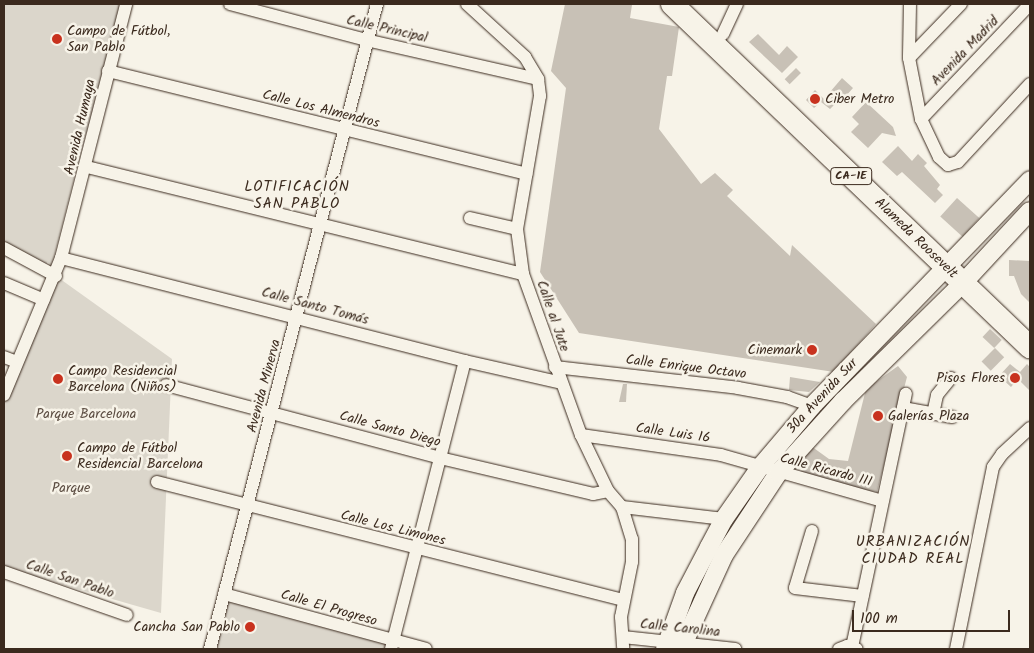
<!DOCTYPE html>
<meta charset="utf-8">
<style>
body{margin:0}
#map{position:relative;width:1034px;height:653px;overflow:hidden;background:#f7f3e8;font-family:Kalam,sans-serif}
div>[style]{position:absolute}
[style*='--x']{left:calc(var(--x)*1px);top:calc(var(--y)*1px);width:calc(var(--w)*1px);rotate:calc(var(--a)*1deg)}
.green>*{inset:0;background:#dbd6cb}
.building>*{inset:0;background:#c8c1b6;transform-origin:0 0}
.roads{filter:drop-shadow(0 0 1px #3b2a1e) drop-shadow(0 0 1px #3b2a1e)}
.street>*{height:12px;margin:-6px;padding:0 6px;transform-origin:6px;border-radius:6px;background:#f7f3e8}
.secondary>*{height:18px;margin:-9px;padding:0 9px;transform-origin:9px;border-radius:9px;background:#f7f3e8}
.highway>*{height:22px;margin:-11px;padding:0 11px;transform-origin:11px;border-radius:11px;background:#f7f3e8}
.dots>*{width:14px;height:14px;translate:-50% -50%;box-sizing:border-box;border:2px solid #f7f3e8;border-radius:50%}
span{translate:-50% -50%;white-space:nowrap;text-align:center;line-height:1.15;-webkit-text-stroke:5px #f7f3e8;paint-order:stroke}
.shield-label span{padding:1px 4px;background:#f7f3e8;border:1px solid;border-radius:4px;-webkit-text-stroke-width:0}
.shield-label{font-size:12px;color:#3b2a1e;font-weight:700}
.street-label{font-size:14px;color:#3b2a1e}
.poi-label{font-size:14px;color:#3b2a1e}
.left{translate:0 -50%;text-align:left}
.right{translate:-100% -50%;text-align:right}
.park-label{font-size:14px;color:#5b4c41}
.neighbourhood-label{font-size:15px;color:#3b2a1e;letter-spacing:1px}
.frame{position:absolute;inset:0;border:5px solid #3b2a1e;pointer-events:none}
.scale{position:absolute;left:852px;top:610px;width:158px;height:22px;box-sizing:border-box;border:2px solid #3b2a1e;border-top:0;padding-left:6px;font-size:15px;line-height:18px;white-space:nowrap;color:#3b2a1e;-webkit-text-stroke:4px #f7f3e8;paint-order:stroke}
</style>
<div id="map">
<div class="green">
<i style="clip-path:polygon(4px 4px,125px 4px,82px 148px,52px 265px,47px 262px,45px 270px,4px 247px)"></i>
<i style="clip-path:polygon(56px 276px,172px 359px,161px 613px,4px 568px,4px 396px)"></i>
<i style="clip-path:polygon(224px 594px,393px 641px,391px 649px,210px 649px)"></i>
</div>
<div class="building">
<i style="clip-path:polygon(565px 4px,632px 5px,630px 18px,679px 27px,672px 76px,667px 76px,659px 129px,701px 184px,715px 173px,733px 190px,727px 196px,790px 256px,792px 245px,876px 324px,834px 372px,579px 333px,540px 272px,566px 88px,551px 71px)"></i>
<i style="clip-path:polygon(758px 34px,779px 55px,787px 46px,798px 57px,782px 73px,749px 42px)"></i>
<i style="left:796px;top:68px;width:7px;height:16px;rotate:45deg"></i>
<i style="clip-path:polygon(842px 78px,853px 88px,838px 105px,836px 103px,830px 109px,821px 102px,814px 108px,806px 100px,815px 90px,824px 99px)"></i>
<i style="clip-path:polygon(866px 102px,893px 127px,896px 136px,882px 133px,868px 148px,851px 132px,859px 124px,852px 117px)"></i>
<i style="clip-path:polygon(898px 146px,912px 161px,918px 154px,927px 163px,924px 166px,940px 185px,937px 189px,943px 195px,935px 203px,902px 172px,897px 176px,882px 162px)"></i>
<i style="left:957px;top:198px;width:30px;height:25px;rotate:42deg"></i>
<i style="clip-path:polygon(1009px 260px,1030px 261px,1029px 302px,1021px 294px,1014px 276px,1009px 276px)"></i>
<i style="left:990px;top:329px;width:16px;height:11px;rotate:43deg"></i>
<i style="left:995px;top:348px;width:13px;height:19px;rotate:45deg"></i>
<i style="clip-path:polygon(1010px 364px,1020px 372px,1027px 364px,1030px 367px,1030px 391px,1018px 379px,1011px 387px,999px 376px)"></i>
<i style="clip-path:polygon(898px 366px,907px 377px,877px 492px,849px 488px,800px 473px,805px 465px,798px 457px,811px 446px,829px 459px,848px 461px,866px 389px)"></i>
<i style="clip-path:polygon(790px 377px,820px 382px,809px 392px,789px 390px)"></i>
<i style="clip-path:polygon(623px 384px,627px 384px,626px 402px,619px 402px)"></i>
</div>
<div class="roads">
<div class="street">
<i style="--x:230;--y:4;--w:141;--a:14.8"></i>
<i style="--x:366;--y:40;--w:176;--a:12.8"></i>
<i style="--x:467;--y:4;--w:79;--a:42.4"></i>
<i style="--x:525;--y:57;--w:26;--a:59"></i>
<i style="--x:538;--y:79;--w:17;--a:83"></i>
<i style="--x:540;--y:96;--w:135;--a:99.8"></i>
<i style="--x:517;--y:229;--w:45;--a:82.4"></i>
<i style="--x:523;--y:274;--w:171;--a:70.2"></i>
<i style="--x:581;--y:435;--w:62;--a:64.3"></i>
<i style="--x:608;--y:491;--w:21;--a:49"></i>
<i style="--x:622;--y:507;--w:34;--a:73"></i>
<i style="--x:632;--y:539;--w:23;--a:90"></i>
<i style="--x:632;--y:562;--w:56;--a:101.3"></i>
<i style="--x:621;--y:617;--w:32;--a:86"></i>
<i style="--x:910;--y:4;--w:54;--a:91.1"></i>
<i style="--x:909;--y:58;--w:62;--a:78.9"></i>
<i style="--x:921;--y:119;--w:42;--a:64.7"></i>
<i style="--x:939;--y:157;--w:12;--a:42"></i>
<i style="--x:948;--y:165;--w:10;--a:-17"></i>
<i style="--x:958;--y:162;--w:106;--a:-47.3"></i>
<i style="--x:723;--y:34;--w:33;--a:-65"></i>
<i style="--x:909;--y:58;--w:75;--a:-46.1"></i>
<i style="--x:108;--y:71;--w:431;--a:13.8"></i>
<i style="--x:921;--y:119;--w:158;--a:-46.5"></i>
<i style="--x:87;--y:167;--w:449;--a:13.8"></i>
<i style="--x:470;--y:218;--w:48;--a:13.2"></i>
<i style="--x:4;--y:248;--w:59;--a:28.3"></i>
<i style="--x:61;--y:258;--w:417;--a:14.3"></i>
<i style="--x:465;--y:361;--w:99;--a:12.8"></i>
<i style="--x:4;--y:283;--w:43;--a:23"></i>
<i style="--x:4;--y:357;--w:14;--a:21"></i>
<i style="--x:555;--y:367;--w:184;--a:6.5"></i>
<i style="--x:738;--y:388;--w:50;--a:10.4"></i>
<i style="--x:787;--y:397;--w:27;--a:20"></i>
<i style="--x:166;--y:385;--w:284;--a:14.9"></i>
<i style="--x:440;--y:458;--w:157;--a:13.2"></i>
<i style="--x:593;--y:494;--w:15;--a:-11"></i>
<i style="--x:4;--y:395;--w:148;--a:-67.4"></i>
<i style="--x:61;--y:258;--w:262;--a:-75.6"></i>
<i style="--x:903;--y:408;--w:50;--a:10.4"></i>
<i style="--x:933;--y:414;--w:19;--a:-78"></i>
<i style="--x:937;--y:395;--w:22;--a:-51"></i>
<i style="--x:581;--y:435;--w:141;--a:8.1"></i>
<i style="--x:721;--y:455;--w:168;--a:15.9"></i>
<i style="--x:157;--y:482;--w:481;--a:14.2"></i>
<i style="--x:622;--y:507;--w:103;--a:6.7"></i>
<i style="--x:812;--y:531;--w:59;--a:106.6"></i>
<i style="--x:795;--y:588;--w:68;--a:6.7"></i>
<i style="--x:4;--y:572;--w:130;--a:19.3"></i>
<i style="--x:224;--y:594;--w:209;--a:15.2"></i>
<i style="--x:623;--y:637;--w:113;--a:6.1"></i>
<i style="--x:852;--y:647;--w:259;--a:-78"></i>
<i style="--x:210;--y:649;--w:666;--a:-75.48"></i>
<i style="--x:391;--y:649;--w:297;--a:-75.6"></i>
<i style="--x:839;--y:649;--w:9;--a:-21"></i>
<i style="--x:847;--y:646;--w:10;--a:17"></i>
<i style="--x:956;--y:649;--w:186;--a:-78.5"></i>
<i style="--x:993;--y:467;--w:16;--a:-55"></i>
<i style="--x:1002;--y:454;--w:38;--a:-43"></i>
</div>
<div class="secondary">
<i style="--x:665;--y:649;--w:59;--a:-70.3"></i>
<i style="--x:685;--y:593;--w:52;--a:-62.4"></i>
<i style="--x:709;--y:547;--w:32;--a:-62"></i>
<i style="--x:724;--y:519;--w:65;--a:-55.1"></i>
<i style="--x:761;--y:466;--w:79;--a:-49.6"></i>
<i style="--x:812;--y:406;--w:314;--a:-46"></i>
<i style="--x:681;--y:649;--w:103;--a:-65.4"></i>
<i style="--x:724;--y:555;--w:98;--a:-56.6"></i>
<i style="--x:778;--y:473;--w:97;--a:-47.9"></i>
<i style="--x:843;--y:401;--w:168;--a:-44.5"></i>
<i style="--x:963;--y:283;--w:98;--a:-47.1"></i>
</div>
<div class="highway">
<i style="--x:672;--y:4;--w:496;--a:43.8"></i>
</div>
</div>
<div class="dots">
<i style="left:57px;top:39px;background:#c8321e"></i>
<i style="left:815px;top:99px;background:#c8321e"></i>
<i style="left:812px;top:350px;background:#c8321e"></i>
<i style="left:1015px;top:378px;background:#c8321e"></i>
<i style="left:58px;top:379px;background:#c8321e"></i>
<i style="left:878px;top:416px;background:#c8321e"></i>
<i style="left:67px;top:456px;background:#c8321e"></i>
<i style="left:250px;top:627px;background:#c8321e"></i>
</div>
<div class="shield-label">
<span style="left:851px;top:176px">CA-1E</span>
</div>
<div class="street-label">
<span style="left:387px;top:29px;rotate:13deg">Calle Principal</span>
<span style="left:965px;top:51px;rotate:-46deg">Avenida Madrid</span>
<span style="left:321px;top:109px;rotate:14deg">Calle Los Almendros</span>
<span style="left:80px;top:127px;rotate:-77deg">Avenida Humaya</span>
<span style="left:916px;top:238px;rotate:44deg">Alameda Roosevelt</span>
<span style="left:315px;top:306px;rotate:15deg">Calle Santo Tomás</span>
<span style="left:553px;top:316px;rotate:71deg">Calle al Jute</span>
<span style="left:686px;top:367px;rotate:7deg">Calle Enrique Octavo</span>
<span style="left:264px;top:386px;rotate:-75deg">Avenida Minerva</span>
<span style="left:822px;top:396px;rotate:-47deg">30a Avenida Sur</span>
<span style="left:390px;top:429px;rotate:15deg">Calle Santo Diego</span>
<span style="left:673px;top:433px;rotate:8deg">Calle Luis 16</span>
<span style="left:826px;top:470px;rotate:15deg">Calle Ricardo III</span>
<span style="left:393px;top:528px;rotate:14deg">Calle Los Limones</span>
<span style="left:70px;top:579px;rotate:19deg">Calle San Pablo</span>
<span style="left:329px;top:608px;rotate:16deg">Calle El Progreso</span>
<span style="left:680px;top:628px;rotate:6deg">Calle Carolina</span>
</div>
<div class="poi-label">
<span class="left" style="left:67px;top:39px">Campo de Fútbol,<br>San Pablo</span>
<span class="left" style="left:825px;top:99px">Ciber Metro</span>
<span class="right" style="left:802px;top:350px">Cinemark</span>
<span class="left" style="left:68px;top:379px">Campo Residencial<br>Barcelona (Niños)</span>
<span class="right" style="left:1005px;top:378px">Pisos Flores</span>
<span class="left" style="left:888px;top:416px">Galerías Plaza</span>
<span class="left" style="left:77px;top:456px">Campo de Fútbol<br>Residencial Barcelona</span>
<span class="right" style="left:240px;top:627px">Cancha San Pablo</span>
</div>
<div class="park-label">
<span style="left:86px;top:414px">Parque Barcelona</span>
<span style="left:71px;top:488px">Parque</span>
</div>
<div class="neighbourhood-label">
<span style="left:297px;top:196px">LOTIFICACIÓN<br>SAN PABLO</span>
<span style="left:913px;top:551px">URBANIZACIÓN<br>CIUDAD REAL</span>
</div>
<div class="frame"></div>
<div class="scale">100 m</div>
</div>
